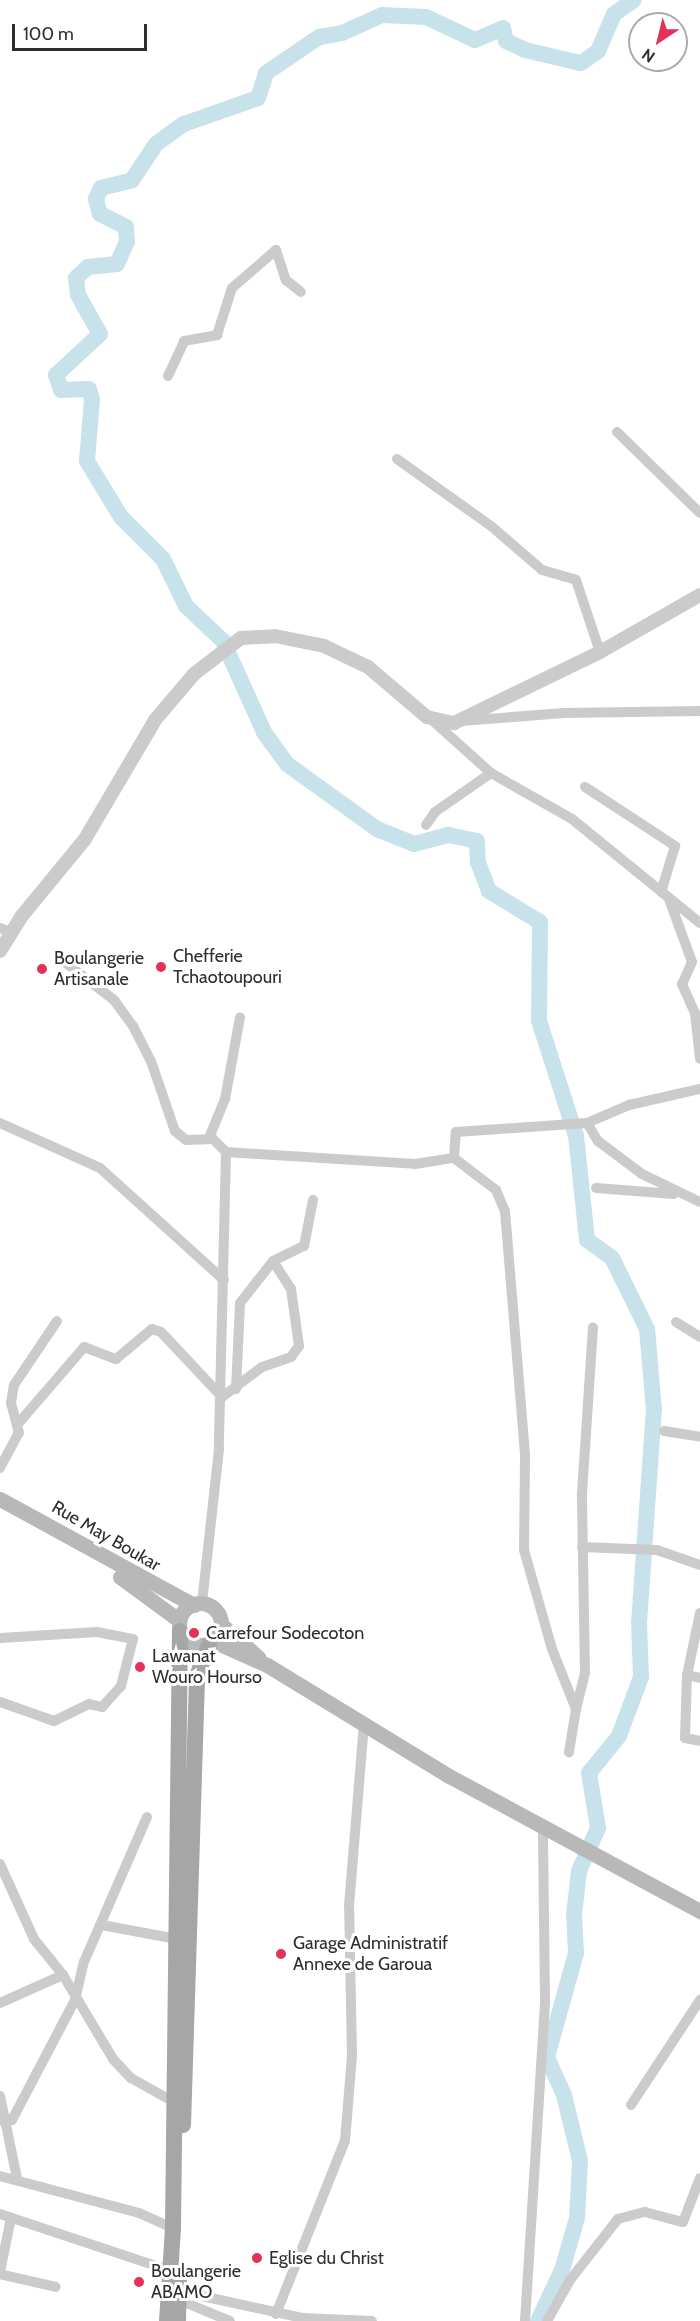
<!DOCTYPE html>
<style>
body{margin:0}
#map{position:relative;width:700px;height:2321px;overflow:hidden;background:#fff;font-family:Cabin,sans-serif}
div>[style]{position:absolute}
[style*='--x']{left:calc(var(--x)*1px);top:calc(var(--y)*1px);width:calc(var(--w)*1px);rotate:calc(var(--a)*1deg)}
.river>*{height:16px;margin:-8px;padding:0 8px;transform-origin:8px;border-radius:8px;background:#c8e2eb}
.minor>*{height:10px;margin:-5px;padding:0 5px;transform-origin:5px;border-radius:5px;background:#cbcbcb}
.tertiary>*{height:14px;margin:-7px;padding:0 7px;transform-origin:7px;border-radius:7px;background:#cbcbcb}
.secondary>*{height:15px;margin:-7.5px;padding:0 7.5px;transform-origin:7.5px;border-radius:7.5px;background:#b8b8b8}
.secondary>.ring{margin:-7.5px;padding:0;box-sizing:content-box;background:none;border:15px solid #b8b8b8;border-radius:50%}
.primary>*{height:16px;margin:-8px;padding:0 8px;transform-origin:8px;border-radius:8px;background:#a6a6a6}
.dots>*{width:16px;height:16px;translate:-50% -50%;box-sizing:border-box;border:3px solid #fff;border-radius:50%}
span{translate:-50% -50%;white-space:nowrap;text-align:center;line-height:1.15;-webkit-text-stroke:6px #fff;paint-order:stroke}
.poi-label{font-size:18px;color:#2e2e2e}
.left{translate:0 -50%;text-align:left}
.street-label{font-size:18px;color:#2e2e2e}
.north{position:absolute;left:628px;top:12px;width:60px;height:60px;box-sizing:border-box;background:#fff;border:2px solid #ababab;border-radius:50%;rotate:215deg;font-size:16px;font-weight:700;line-height:24px;text-align:center;color:#2e2e2e}
.north::after{content:'';display:block;margin:auto;width:21px;height:27px;background:#e43158;clip-path:polygon(50% 0,100% 100%,50% 72%,0 100%)}
.scale{position:absolute;left:12px;top:24px;width:135px;height:27px;box-sizing:border-box;border:3px solid #2e2e2e;border-top:0;padding-left:8px;font-size:18px;line-height:21px;white-space:nowrap;color:#2e2e2e;-webkit-text-stroke:4px #fff;paint-order:stroke}
</style>
<div id="map">
<div class="river">
<i style="--x:538;--y:2321;--w:56;--a:-64.8"></i>
<i style="--x:562;--y:2270;--w:54;--a:-73.9"></i>
<i style="--x:577;--y:2218;--w:57;--a:-87"></i>
<i style="--x:580;--y:2161;--w:68;--a:-103.6"></i>
<i style="--x:564;--y:2095;--w:42;--a:-114.1"></i>
<i style="--x:547;--y:2057;--w:108;--a:-74.4"></i>
<i style="--x:576;--y:1953;--w:38;--a:-93"></i>
<i style="--x:574;--y:1915;--w:44;--a:-83.5"></i>
<i style="--x:579;--y:1871;--w:47;--a:-66.2"></i>
<i style="--x:598;--y:1828;--w:56;--a:-99.3"></i>
<i style="--x:589;--y:1773;--w:48;--a:-51"></i>
<i style="--x:619;--y:1736;--w:63;--a:-69.6"></i>
<i style="--x:641;--y:1677;--w:54;--a:-92.1"></i>
<i style="--x:639;--y:1623;--w:214;--a:-86"></i>
<i style="--x:654;--y:1410;--w:81;--a:-94.9"></i>
<i style="--x:647;--y:1329;--w:79;--a:-116.2"></i>
<i style="--x:612;--y:1258;--w:31;--a:-144"></i>
<i style="--x:587;--y:1240;--w:105;--a:-96"></i>
<i style="--x:576;--y:1136;--w:121;--a:-107.8"></i>
<i style="--x:539;--y:1021;--w:99;--a:-89.4"></i>
<i style="--x:540;--y:922;--w:60;--a:-148.7"></i>
<i style="--x:489;--y:891;--w:30;--a:-111"></i>
<i style="--x:478;--y:863;--w:22;--a:-93"></i>
<i style="--x:477;--y:841;--w:30;--a:-168"></i>
<i style="--x:448;--y:835;--w:35;--a:165"></i>
<i style="--x:414;--y:844;--w:40;--a:-158"></i>
<i style="--x:377;--y:829;--w:111;--a:-144.2"></i>
<i style="--x:287;--y:764;--w:39;--a:-126"></i>
<i style="--x:264;--y:732;--w:100;--a:-114.3"></i>
<i style="--x:223;--y:641;--w:51;--a:-136.6"></i>
<i style="--x:186;--y:606;--w:52;--a:-116.1"></i>
<i style="--x:163;--y:559;--w:59;--a:-135"></i>
<i style="--x:121;--y:517;--w:66;--a:-121.3"></i>
<i style="--x:87;--y:461;--w:62;--a:-85.4"></i>
<i style="--x:92;--y:399;--w:10;--a:-107"></i>
<i style="--x:89;--y:389;--w:28;--a:178"></i>
<i style="--x:61;--y:390;--w:16;--a:-108"></i>
<i style="--x:56;--y:375;--w:60;--a:-43"></i>
<i style="--x:100;--y:334;--w:45;--a:-119.4"></i>
<i style="--x:78;--y:295;--w:17;--a:-97"></i>
<i style="--x:76;--y:278;--w:16;--a:-43"></i>
<i style="--x:88;--y:267;--w:29;--a:-6"></i>
<i style="--x:117;--y:264;--w:24;--a:-66"></i>
<i style="--x:127;--y:242;--w:15;--a:-94"></i>
<i style="--x:126;--y:227;--w:29;--a:-153"></i>
<i style="--x:100;--y:214;--w:16;--a:-105"></i>
<i style="--x:96;--y:199;--w:12;--a:-66"></i>
<i style="--x:101;--y:188;--w:32;--a:-14"></i>
<i style="--x:132;--y:180;--w:43;--a:-56.3"></i>
<i style="--x:156;--y:144;--w:34;--a:-36"></i>
<i style="--x:184;--y:124;--w:78;--a:-19.4"></i>
<i style="--x:258;--y:98;--w:26;--a:-72"></i>
<i style="--x:266;--y:73;--w:64;--a:-34.2"></i>
<i style="--x:319;--y:37;--w:23;--a:-10"></i>
<i style="--x:342;--y:33;--w:44;--a:-24.2"></i>
<i style="--x:382;--y:15;--w:44;--a:2.6"></i>
<i style="--x:426;--y:17;--w:54;--a:25.1"></i>
<i style="--x:475;--y:40;--w:30;--a:-23"></i>
<i style="--x:503;--y:28;--w:13;--a:77"></i>
<i style="--x:506;--y:41;--w:21;--a:25"></i>
<i style="--x:525;--y:50;--w:57;--a:13.1"></i>
<i style="--x:581;--y:63;--w:21;--a:-35"></i>
<i style="--x:598;--y:51;--w:40;--a:-66.6"></i>
<i style="--x:614;--y:14;--w:24;--a:-35"></i>
</div>
<div class="minor">
<i style="--x:168;--y:376;--w:38;--a:-65"></i>
<i style="--x:184;--y:341;--w:34;--a:-10"></i>
<i style="--x:217;--y:335;--w:49;--a:-72.3"></i>
<i style="--x:232;--y:288;--w:58;--a:-40.8"></i>
<i style="--x:276;--y:250;--w:32;--a:72"></i>
<i style="--x:286;--y:280;--w:19;--a:39"></i>
<i style="--x:617;--y:432;--w:116;--a:44.3"></i>
<i style="--x:397;--y:459;--w:115;--a:35.5"></i>
<i style="--x:491;--y:526;--w:67;--a:40.8"></i>
<i style="--x:542;--y:570;--w:35;--a:16"></i>
<i style="--x:576;--y:580;--w:76;--a:71.6"></i>
<i style="--x:433;--y:721;--w:78;--a:41.9"></i>
<i style="--x:491;--y:773;--w:93;--a:29.6"></i>
<i style="--x:572;--y:819;--w:165;--a:39.1"></i>
<i style="--x:461;--y:721;--w:103;--a:-4.4"></i>
<i style="--x:564;--y:713;--w:136;--a:-0.8"></i>
<i style="--x:585;--y:787;--w:108;--a:33.2"></i>
<i style="--x:675;--y:846;--w:48;--a:106.9"></i>
<i style="--x:426;--y:825;--w:16;--a:-55"></i>
<i style="--x:435;--y:812;--w:68;--a:-34.9"></i>
<i style="--x:669;--y:899;--w:67;--a:69.9"></i>
<i style="--x:692;--y:962;--w:24;--a:114"></i>
<i style="--x:682;--y:984;--w:32;--a:66"></i>
<i style="--x:695;--y:1013;--w:46;--a:83.8"></i>
<i style="--x:0;--y:928;--w:11;--a:22"></i>
<i style="--x:62;--y:960;--w:66;--a:37.6"></i>
<i style="--x:114;--y:1000;--w:32;--a:54"></i>
<i style="--x:133;--y:1026;--w:39;--a:63"></i>
<i style="--x:151;--y:1061;--w:74;--a:71.1"></i>
<i style="--x:175;--y:1131;--w:14;--a:39"></i>
<i style="--x:186;--y:1140;--w:27;--a:-2"></i>
<i style="--x:213;--y:1139;--w:18;--a:45"></i>
<i style="--x:226;--y:1152;--w:297;--a:91.4"></i>
<i style="--x:219;--y:1449;--w:156;--a:96.3"></i>
<i style="--x:0;--y:1123;--w:110;--a:24.2"></i>
<i style="--x:100;--y:1168;--w:167;--a:42.1"></i>
<i style="--x:587;--y:1123;--w:21;--a:59"></i>
<i style="--x:598;--y:1141;--w:55;--a:36.9"></i>
<i style="--x:642;--y:1174;--w:64;--a:25.8"></i>
<i style="--x:209;--y:1138;--w:42;--a:-67.7"></i>
<i style="--x:225;--y:1099;--w:83;--a:-79.6"></i>
<i style="--x:226;--y:1152;--w:189;--a:3.6"></i>
<i style="--x:415;--y:1164;--w:39;--a:-9"></i>
<i style="--x:454;--y:1158;--w:26;--a:-86"></i>
<i style="--x:456;--y:1132;--w:131;--a:-3.9"></i>
<i style="--x:587;--y:1123;--w:46;--a:-23.2"></i>
<i style="--x:629;--y:1105;--w:73;--a:-12.7"></i>
<i style="--x:454;--y:1158;--w:53;--a:37.3"></i>
<i style="--x:496;--y:1190;--w:23;--a:67"></i>
<i style="--x:505;--y:1211;--w:246;--a:85.3"></i>
<i style="--x:525;--y:1456;--w:94;--a:90.6"></i>
<i style="--x:524;--y:1550;--w:103;--a:74.2"></i>
<i style="--x:552;--y:1649;--w:65;--a:68.2"></i>
<i style="--x:576;--y:1709;--w:44;--a:99.2"></i>
<i style="--x:596;--y:1188;--w:78;--a:4.4"></i>
<i style="--x:676;--y:1322;--w:28;--a:32"></i>
<i style="--x:236;--y:1389;--w:86;--a:-87.3"></i>
<i style="--x:240;--y:1303;--w:53;--a:-51.8"></i>
<i style="--x:273;--y:1261;--w:34;--a:-26"></i>
<i style="--x:304;--y:1246;--w:47;--a:-78.9"></i>
<i style="--x:17;--y:1425;--w:103;--a:-49.3"></i>
<i style="--x:84;--y:1347;--w:34;--a:21"></i>
<i style="--x:116;--y:1359;--w:47;--a:-39.8"></i>
<i style="--x:152;--y:1329;--w:9;--a:18"></i>
<i style="--x:161;--y:1332;--w:89;--a:46.8"></i>
<i style="--x:222;--y:1397;--w:50;--a:-36.9"></i>
<i style="--x:262;--y:1367;--w:31;--a:-19"></i>
<i style="--x:291;--y:1357;--w:14;--a:-54"></i>
<i style="--x:299;--y:1346;--w:58;--a:-98"></i>
<i style="--x:291;--y:1289;--w:33;--a:-123"></i>
<i style="--x:664;--y:1431;--w:36;--a:9"></i>
<i style="--x:0;--y:1468;--w:40;--a:-62"></i>
<i style="--x:19;--y:1433;--w:31;--a:-105"></i>
<i style="--x:11;--y:1403;--w:18;--a:-81"></i>
<i style="--x:14;--y:1385;--w:77;--a:-56.1"></i>
<i style="--x:582;--y:1547;--w:75;--a:2.3"></i>
<i style="--x:657;--y:1550;--w:46;--a:19.2"></i>
<i style="--x:700;--y:1613;--w:63;--a:101.8"></i>
<i style="--x:687;--y:1675;--w:63;--a:91.8"></i>
<i style="--x:685;--y:1738;--w:15;--a:11"></i>
<i style="--x:0;--y:1638;--w:97;--a:-3.5"></i>
<i style="--x:97;--y:1632;--w:37;--a:11"></i>
<i style="--x:133;--y:1639;--w:49;--a:104.3"></i>
<i style="--x:121;--y:1686;--w:28;--a:132"></i>
<i style="--x:102;--y:1707;--w:13;--a:-167"></i>
<i style="--x:89;--y:1704;--w:39;--a:154"></i>
<i style="--x:54;--y:1721;--w:57;--a:-160.6"></i>
<i style="--x:687;--y:1675;--w:13;--a:13"></i>
<i style="--x:576;--y:1709;--w:37;--a:-76"></i>
<i style="--x:585;--y:1673;--w:180;--a:-91"></i>
<i style="--x:582;--y:1493;--w:166;--a:-86.2"></i>
<i style="--x:0;--y:1864;--w:82;--a:65.6"></i>
<i style="--x:34;--y:1939;--w:46;--a:51.1"></i>
<i style="--x:63;--y:1975;--w:98;--a:59.2"></i>
<i style="--x:113;--y:2059;--w:26;--a:47"></i>
<i style="--x:131;--y:2078;--w:47;--a:29.3"></i>
<i style="--x:102;--y:1925;--w:76;--a:10.6"></i>
<i style="--x:0;--y:2003;--w:69;--a:-24"></i>
<i style="--x:0;--y:2096;--w:84;--a:78.3"></i>
<i style="--x:631;--y:2105;--w:126;--a:-56.7"></i>
<i style="--x:4;--y:2122;--w:8;--a:-14"></i>
<i style="--x:12;--y:2120;--w:136;--a:-62.3"></i>
<i style="--x:75;--y:2000;--w:39;--a:-77"></i>
<i style="--x:84;--y:1962;--w:158;--a:-66.5"></i>
<i style="--x:0;--y:2176;--w:144;--a:14.9"></i>
<i style="--x:139;--y:2213;--w:37;--a:24"></i>
<i style="--x:0;--y:2214;--w:177;--a:18.4"></i>
<i style="--x:0;--y:2272;--w:55;--a:-78.5"></i>
<i style="--x:0;--y:2274;--w:57;--a:13.1"></i>
<i style="--x:179;--y:2291;--w:127;--a:12.3"></i>
<i style="--x:303;--y:2318;--w:69;--a:2.5"></i>
<i style="--x:179;--y:2300;--w:55;--a:22.4"></i>
<i style="--x:276;--y:2314;--w:186;--a:-68.3"></i>
<i style="--x:345;--y:2141;--w:85;--a:-85.3"></i>
<i style="--x:352;--y:2056;--w:150;--a:-91.1"></i>
<i style="--x:349;--y:1906;--w:182;--a:-85.3"></i>
<i style="--x:525;--y:2321;--w:321;--a:-86.4"></i>
<i style="--x:545;--y:2001;--w:173;--a:-90.7"></i>
<i style="--x:547;--y:2321;--w:47;--a:-60.7"></i>
<i style="--x:570;--y:2280;--w:78;--a:-51.8"></i>
<i style="--x:618;--y:2219;--w:28;--a:-15"></i>
<i style="--x:645;--y:2212;--w:39;--a:15"></i>
<i style="--x:683;--y:2222;--w:47;--a:-68.9"></i>
</div>
<div class="tertiary">
<i style="--x:0;--y:951;--w:40;--a:-58"></i>
<i style="--x:21;--y:917;--w:101;--a:-50.6"></i>
<i style="--x:85;--y:839;--w:138;--a:-59.5"></i>
<i style="--x:155;--y:720;--w:60;--a:-49.7"></i>
<i style="--x:194;--y:674;--w:59;--a:-37.5"></i>
<i style="--x:241;--y:638;--w:34;--a:-3"></i>
<i style="--x:275;--y:636;--w:50;--a:11.5"></i>
<i style="--x:324;--y:646;--w:49;--a:25.5"></i>
<i style="--x:368;--y:667;--w:77;--a:40.3"></i>
<i style="--x:427;--y:717;--w:28;--a:13"></i>
<i style="--x:454;--y:723;--w:162;--a:-25.9"></i>
<i style="--x:600;--y:652;--w:115;--a:-29.7"></i>
</div>
<div class="secondary">
<i style="--x:0;--y:1499;--w:221;--a:28.7"></i>
<i style="--x:120;--y:1577;--w:74;--a:36.3"></i>
<i class="ring" style="left:179px;top:1603px;width:27px;height:27px"></i>
<i style="--x:221;--y:1624;--w:50;--a:41.7"></i>
<i style="--x:213;--y:1641;--w:59;--a:24"></i>
<i style="--x:267;--y:1665;--w:213;--a:31.4"></i>
<i style="--x:449;--y:1776;--w:285;--a:28.3"></i>
</div>
<div class="primary">
<i style="--x:183;--y:2125;--w:449;--a:-88.2"></i>
<i style="--x:197;--y:1676;--w:34;--a:-69"></i>
<i style="--x:167;--y:2321;--w:93;--a:-86.3"></i>
<i style="--x:173;--y:2228;--w:597;--a:-89.33"></i>
<i style="--x:178;--y:2321;--w:44;--a:-88.7"></i>
</div>
<div class="dots">
<i style="left:161px;top:967px;background:#e43158"></i>
<i style="left:42px;top:969px;background:#e43158"></i>
<i style="left:194px;top:1633px;background:#e43158"></i>
<i style="left:140px;top:1667px;background:#e43158"></i>
<i style="left:281px;top:1954px;background:#e43158"></i>
<i style="left:257px;top:2258px;background:#e43158"></i>
<i style="left:139px;top:2282px;background:#e43158"></i>
</div>
<div class="poi-label">
<span class="left" style="left:173px;top:967px">Chefferie<br>Tchaotoupouri</span>
<span class="left" style="left:54px;top:969px">Boulangerie<br>Artisanale</span>
<span class="left" style="left:206px;top:1633px">Carrefour Sodecoton</span>
<span class="left" style="left:152px;top:1667px">Lawanat<br>Wouro Hourso</span>
<span class="left" style="left:293px;top:1954px">Garage Administratif<br>Annexe de Garoua</span>
<span class="left" style="left:269px;top:2258px">Eglise du Christ</span>
<span class="left" style="left:151px;top:2282px">Boulangerie<br>ABAMO</span>
</div>
<div class="street-label">
<span style="left:106px;top:1536px;rotate:30deg">Rue May Boukar</span>
</div>
<div class="north">N</div>
<div class="scale">100 m</div>
</div>
